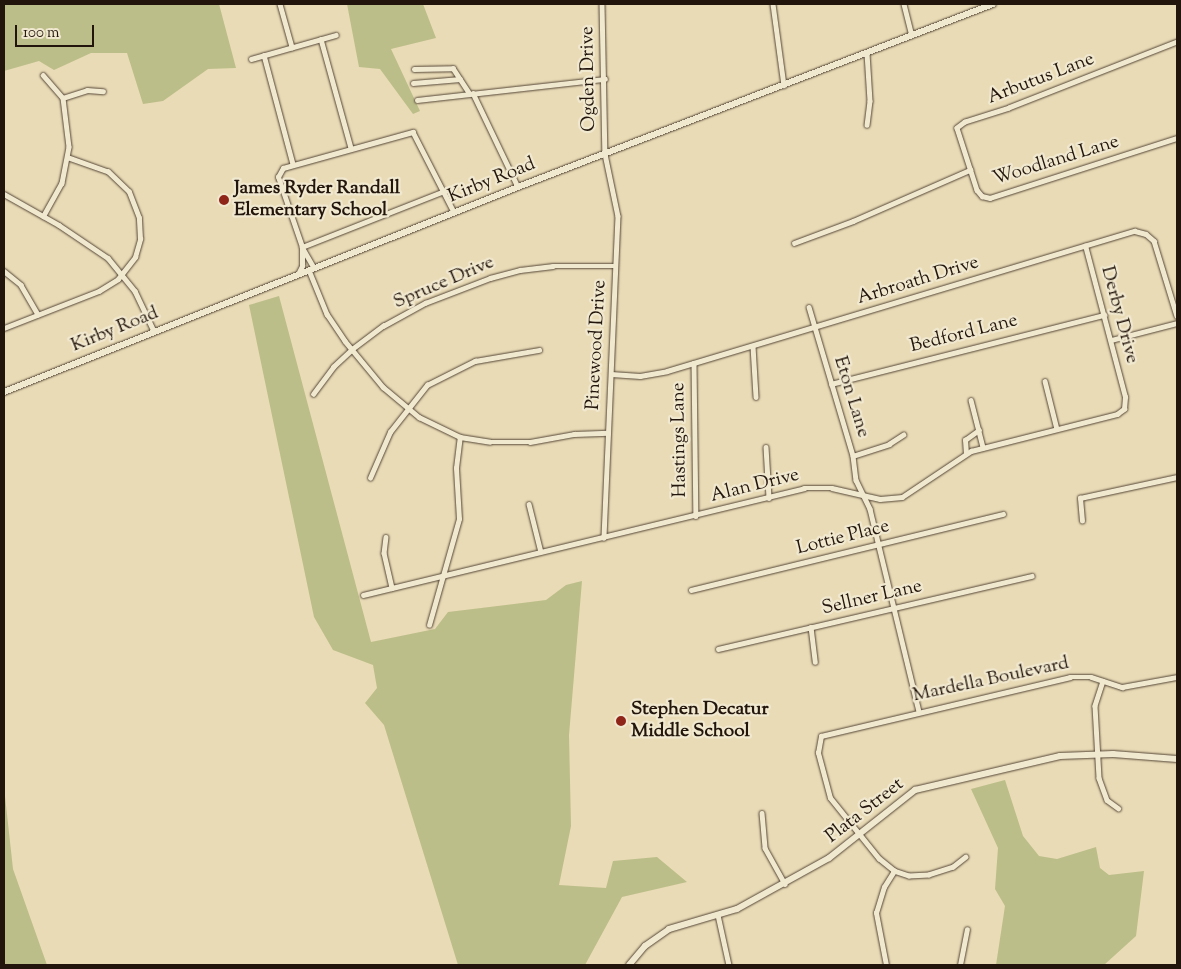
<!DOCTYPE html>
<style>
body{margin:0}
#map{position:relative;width:1181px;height:969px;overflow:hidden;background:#e9dbb6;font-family:"Sorts Mill Goudy",serif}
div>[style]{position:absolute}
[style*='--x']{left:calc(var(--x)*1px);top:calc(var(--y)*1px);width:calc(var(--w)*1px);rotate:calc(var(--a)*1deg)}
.green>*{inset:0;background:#bcbe89}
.roads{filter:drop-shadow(0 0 1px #544636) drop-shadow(0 0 1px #544636)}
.street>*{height:4.5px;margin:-2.25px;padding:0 2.25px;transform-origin:2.25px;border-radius:2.25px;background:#f1e8d0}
.secondary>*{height:6px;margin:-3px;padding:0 3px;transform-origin:3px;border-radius:3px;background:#f1e8d0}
.dots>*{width:14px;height:14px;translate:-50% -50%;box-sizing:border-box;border:2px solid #f1e8d0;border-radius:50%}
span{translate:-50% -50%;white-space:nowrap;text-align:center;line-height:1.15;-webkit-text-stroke:4.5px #f1e8d0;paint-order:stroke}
.street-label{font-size:19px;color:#22150b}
.poi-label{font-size:19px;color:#22150b;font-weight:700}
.left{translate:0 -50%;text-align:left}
.frame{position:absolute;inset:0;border:5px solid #22150b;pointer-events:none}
.scale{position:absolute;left:15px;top:25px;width:79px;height:22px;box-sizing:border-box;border:2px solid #22150b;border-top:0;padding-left:6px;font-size:15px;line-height:18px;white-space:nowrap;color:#22150b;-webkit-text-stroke:4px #f1e8d0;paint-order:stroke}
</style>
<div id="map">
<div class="green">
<i style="clip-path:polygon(4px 4px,219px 4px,236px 68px,208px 69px,163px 101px,143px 104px,127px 53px,91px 53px,54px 70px,39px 61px,4px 71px)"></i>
<i style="clip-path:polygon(347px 4px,423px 4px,436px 38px,391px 49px,420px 111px,413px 114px,380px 69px,359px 67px)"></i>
<i style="clip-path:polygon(279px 296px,371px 642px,435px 629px,448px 612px,546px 600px,566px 585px,582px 581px,569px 735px,571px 826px,559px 885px,606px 888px,613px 861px,657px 857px,687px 882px,622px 897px,585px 965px,458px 965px,384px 725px,365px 703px,377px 688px,373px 665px,333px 650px,314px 617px,249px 305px)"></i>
<i style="clip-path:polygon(1005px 780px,1023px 836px,1039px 856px,1057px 859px,1096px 847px,1100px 868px,1109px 875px,1144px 871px,1136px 936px,1104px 965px,996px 965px,1005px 906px,995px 889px,998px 848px,971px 789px)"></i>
<i style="clip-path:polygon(4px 787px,13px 869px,47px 965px,4px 965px)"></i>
</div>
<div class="roads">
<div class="street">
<i style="--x:280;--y:4;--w:45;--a:74.4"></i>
<i style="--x:602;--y:4;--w:150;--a:88.9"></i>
<i style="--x:605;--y:154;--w:63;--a:78.2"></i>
<i style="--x:618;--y:216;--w:322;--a:92.5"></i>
<i style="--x:773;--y:4;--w:82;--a:82.3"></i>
<i style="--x:904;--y:4;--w:32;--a:76"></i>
<i style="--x:321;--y:39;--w:113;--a:74.6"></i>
<i style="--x:1177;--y:42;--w:180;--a:158.6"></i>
<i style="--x:1009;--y:108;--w:46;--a:162.3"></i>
<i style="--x:965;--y:122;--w:10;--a:143"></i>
<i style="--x:957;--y:128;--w:65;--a:72.1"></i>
<i style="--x:977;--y:190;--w:8;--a:50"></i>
<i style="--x:982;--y:196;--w:8;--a:14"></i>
<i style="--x:990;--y:198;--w:196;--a:-17.8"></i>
<i style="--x:867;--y:53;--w:48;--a:86.4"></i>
<i style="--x:870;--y:101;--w:24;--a:97"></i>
<i style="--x:264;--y:55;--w:113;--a:75.1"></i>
<i style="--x:251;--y:59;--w:88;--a:-15.8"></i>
<i style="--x:414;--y:69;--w:39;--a:-1"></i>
<i style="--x:453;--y:68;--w:30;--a:57"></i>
<i style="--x:43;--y:75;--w:30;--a:49"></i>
<i style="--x:63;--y:98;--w:49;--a:83"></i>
<i style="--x:69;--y:147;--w:37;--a:101"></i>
<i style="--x:62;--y:183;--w:38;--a:119"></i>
<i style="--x:413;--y:83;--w:47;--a:-4.9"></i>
<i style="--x:473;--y:93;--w:104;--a:64.4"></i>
<i style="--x:63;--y:98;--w:25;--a:-18"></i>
<i style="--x:87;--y:90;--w:16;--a:4"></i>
<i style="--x:417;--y:100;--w:189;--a:-6.4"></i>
<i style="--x:4;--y:194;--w:63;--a:29.4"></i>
<i style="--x:59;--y:225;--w:59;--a:34"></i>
<i style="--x:108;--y:258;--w:43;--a:50.7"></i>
<i style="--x:135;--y:291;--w:44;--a:64.6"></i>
<i style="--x:794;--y:243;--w:63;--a:-20.4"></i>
<i style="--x:853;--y:221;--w:128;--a:-23.6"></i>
<i style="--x:302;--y:247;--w:153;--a:-21.5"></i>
<i style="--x:302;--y:247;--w:24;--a:60"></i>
<i style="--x:309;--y:270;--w:48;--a:67.8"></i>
<i style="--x:327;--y:314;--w:32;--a:56"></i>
<i style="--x:345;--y:341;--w:60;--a:50.4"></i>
<i style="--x:383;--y:387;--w:47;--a:39.8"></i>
<i style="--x:419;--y:417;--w:46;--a:26"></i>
<i style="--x:460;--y:437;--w:30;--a:9"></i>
<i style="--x:490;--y:442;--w:40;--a:0"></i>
<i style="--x:530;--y:442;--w:45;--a:-10.3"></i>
<i style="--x:574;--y:434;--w:34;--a:-2"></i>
<i style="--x:4;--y:271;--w:22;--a:39"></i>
<i style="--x:21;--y:285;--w:34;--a:60"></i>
<i style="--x:298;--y:274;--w:9;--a:-63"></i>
<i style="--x:302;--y:266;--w:19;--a:-90"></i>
<i style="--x:302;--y:247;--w:74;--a:-108.9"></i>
<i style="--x:278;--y:177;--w:10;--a:-61"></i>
<i style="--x:283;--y:168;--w:135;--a:-15.5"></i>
<i style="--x:413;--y:132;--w:90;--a:62.9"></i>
<i style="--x:809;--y:307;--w:155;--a:73.5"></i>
<i style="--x:853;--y:456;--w:24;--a:83"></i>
<i style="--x:856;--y:480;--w:32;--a:64"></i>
<i style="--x:870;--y:509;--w:208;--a:76.4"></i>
<i style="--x:4;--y:328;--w:102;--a:-21.3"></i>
<i style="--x:99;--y:291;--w:22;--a:-32"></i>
<i style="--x:118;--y:279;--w:28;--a:-52"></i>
<i style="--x:135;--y:257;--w:19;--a:-74"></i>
<i style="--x:140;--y:239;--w:21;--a:-93"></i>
<i style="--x:139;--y:218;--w:28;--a:-111"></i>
<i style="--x:129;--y:192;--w:29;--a:-136"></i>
<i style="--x:108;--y:172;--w:41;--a:-160.3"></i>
<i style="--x:1111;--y:340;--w:68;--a:-14.4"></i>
<i style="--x:753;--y:346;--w:51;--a:86.6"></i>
<i style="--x:694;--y:363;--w:153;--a:89.3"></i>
<i style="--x:611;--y:374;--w:29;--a:4"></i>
<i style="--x:640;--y:376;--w:27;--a:-10"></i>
<i style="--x:667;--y:371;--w:488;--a:-16.7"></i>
<i style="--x:1135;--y:231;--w:11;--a:15"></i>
<i style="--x:1146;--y:234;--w:11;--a:41"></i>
<i style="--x:1154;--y:241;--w:78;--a:73"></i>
<i style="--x:1045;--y:381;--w:49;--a:76"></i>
<i style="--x:831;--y:384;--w:282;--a:-14.2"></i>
<i style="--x:313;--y:394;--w:34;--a:-53"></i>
<i style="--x:333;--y:367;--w:26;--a:-43"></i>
<i style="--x:352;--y:349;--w:39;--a:-37"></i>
<i style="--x:383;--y:326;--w:48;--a:-28.7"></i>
<i style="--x:425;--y:303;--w:70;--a:-21"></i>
<i style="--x:490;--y:278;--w:31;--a:-15"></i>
<i style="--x:520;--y:270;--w:33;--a:-7"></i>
<i style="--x:553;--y:266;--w:63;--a:0"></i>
<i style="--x:971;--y:400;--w:49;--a:75.7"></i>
<i style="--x:766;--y:447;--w:51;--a:86.6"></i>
<i style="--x:966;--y:454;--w:14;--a:-94"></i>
<i style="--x:965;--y:440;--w:17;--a:-36"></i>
<i style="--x:853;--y:456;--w:38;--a:-18"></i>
<i style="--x:889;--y:444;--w:17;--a:-33"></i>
<i style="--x:370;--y:478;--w:50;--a:-66.5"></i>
<i style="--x:390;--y:432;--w:60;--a:-51.8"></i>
<i style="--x:427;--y:385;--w:54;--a:-26.6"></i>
<i style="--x:475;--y:361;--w:65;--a:-9.8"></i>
<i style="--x:529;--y:504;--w:49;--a:76"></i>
<i style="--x:1082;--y:521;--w:23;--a:-95"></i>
<i style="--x:1080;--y:498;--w:99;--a:-12.2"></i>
<i style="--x:386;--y:537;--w:16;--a:97"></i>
<i style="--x:384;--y:553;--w:36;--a:77"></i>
<i style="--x:691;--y:590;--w:321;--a:-13.7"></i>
<i style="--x:363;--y:595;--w:454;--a:-13.6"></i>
<i style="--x:804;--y:488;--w:28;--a:0"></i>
<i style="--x:832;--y:488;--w:49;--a:12.9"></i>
<i style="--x:880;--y:499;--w:22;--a:-5"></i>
<i style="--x:902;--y:497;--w:83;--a:-33.7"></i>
<i style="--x:971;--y:451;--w:151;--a:-14.2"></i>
<i style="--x:1117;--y:414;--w:9;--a:-36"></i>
<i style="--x:1124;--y:409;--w:12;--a:-85"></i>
<i style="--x:1125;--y:397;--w:156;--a:-104.8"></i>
<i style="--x:429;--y:625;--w:110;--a:-74.2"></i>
<i style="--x:459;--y:519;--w:51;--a:-93.4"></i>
<i style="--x:456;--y:468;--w:31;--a:-83"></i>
<i style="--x:811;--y:627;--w:35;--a:83"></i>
<i style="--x:718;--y:649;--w:322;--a:-13.1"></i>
<i style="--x:1103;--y:681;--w:26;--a:108"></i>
<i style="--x:1095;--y:706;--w:72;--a:86.8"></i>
<i style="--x:1099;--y:778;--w:23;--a:70"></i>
<i style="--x:1107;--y:800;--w:14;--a:36"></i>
<i style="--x:762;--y:813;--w:35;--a:85"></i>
<i style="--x:765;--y:848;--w:41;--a:60.9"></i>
<i style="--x:966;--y:857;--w:16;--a:142"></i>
<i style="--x:953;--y:867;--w:25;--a:162"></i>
<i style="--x:929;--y:875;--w:20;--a:177"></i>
<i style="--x:909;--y:876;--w:16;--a:-162"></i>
<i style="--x:894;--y:871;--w:19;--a:-141"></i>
<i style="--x:879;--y:859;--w:78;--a:-128.8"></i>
<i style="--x:830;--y:798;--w:47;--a:-104.9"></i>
<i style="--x:818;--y:753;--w:17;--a:-80"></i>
<i style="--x:821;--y:736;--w:256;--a:-13.3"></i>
<i style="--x:1070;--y:677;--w:21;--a:0"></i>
<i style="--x:1091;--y:677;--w:33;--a:18"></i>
<i style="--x:1122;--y:687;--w:56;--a:-10.3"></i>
<i style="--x:718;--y:915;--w:51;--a:77.6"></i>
<i style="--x:886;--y:965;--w:53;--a:-100.9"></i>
<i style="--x:876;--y:913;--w:27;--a:-73"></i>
<i style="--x:884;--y:887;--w:19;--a:-58"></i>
<i style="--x:960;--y:965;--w:36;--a:-79"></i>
</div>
<div class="secondary">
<i style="--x:4;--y:392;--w:553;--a:-21.74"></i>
<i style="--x:518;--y:187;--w:509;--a:-21.07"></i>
<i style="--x:629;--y:965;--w:25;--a:-50"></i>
<i style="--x:645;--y:946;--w:29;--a:-35"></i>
<i style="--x:669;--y:929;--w:71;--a:-16.4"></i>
<i style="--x:737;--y:909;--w:105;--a:-29"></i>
<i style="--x:829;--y:858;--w:110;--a:-38.3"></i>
<i style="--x:915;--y:790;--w:149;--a:-13.2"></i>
<i style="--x:1060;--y:756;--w:53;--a:-2.2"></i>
<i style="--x:1113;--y:754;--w:64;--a:4.5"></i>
</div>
</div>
<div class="dots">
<i style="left:224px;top:200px;background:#8f2418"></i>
<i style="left:621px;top:721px;background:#8f2418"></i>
</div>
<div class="street-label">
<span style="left:589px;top:79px;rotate:-91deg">Ogden Drive</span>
<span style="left:1041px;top:79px;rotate:-21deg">Arbutus Lane</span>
<span style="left:1056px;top:161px;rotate:-17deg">Woodland Lane</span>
<span style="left:492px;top:181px;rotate:-22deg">Kirby Road</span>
<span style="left:918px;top:281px;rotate:-17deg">Arbroath Drive</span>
<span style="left:444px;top:283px;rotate:-23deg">Spruce Drive</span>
<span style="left:1119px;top:315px;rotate:75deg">Derby Drive</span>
<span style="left:115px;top:330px;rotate:-22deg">Kirby Road</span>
<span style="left:964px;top:334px;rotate:-14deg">Bedford Lane</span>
<span style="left:597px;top:345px;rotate:-87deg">Pinewood Drive</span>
<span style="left:851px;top:397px;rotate:73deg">Eton Lane</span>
<span style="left:680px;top:440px;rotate:-91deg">Hastings Lane</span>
<span style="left:755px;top:486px;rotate:-14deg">Alan Drive</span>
<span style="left:843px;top:538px;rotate:-14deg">Lottie Place</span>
<span style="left:872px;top:598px;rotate:-13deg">Sellner Lane</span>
<span style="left:991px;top:680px;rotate:-12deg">Mardella Boulevard</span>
<span style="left:865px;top:811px;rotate:-38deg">Plata Street</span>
</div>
<div class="poi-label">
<span class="left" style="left:234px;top:200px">James Ryder Randall<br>Elementary School</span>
<span class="left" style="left:631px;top:721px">Stephen Decatur<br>Middle School</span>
</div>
<div class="frame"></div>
<div class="scale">100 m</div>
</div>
